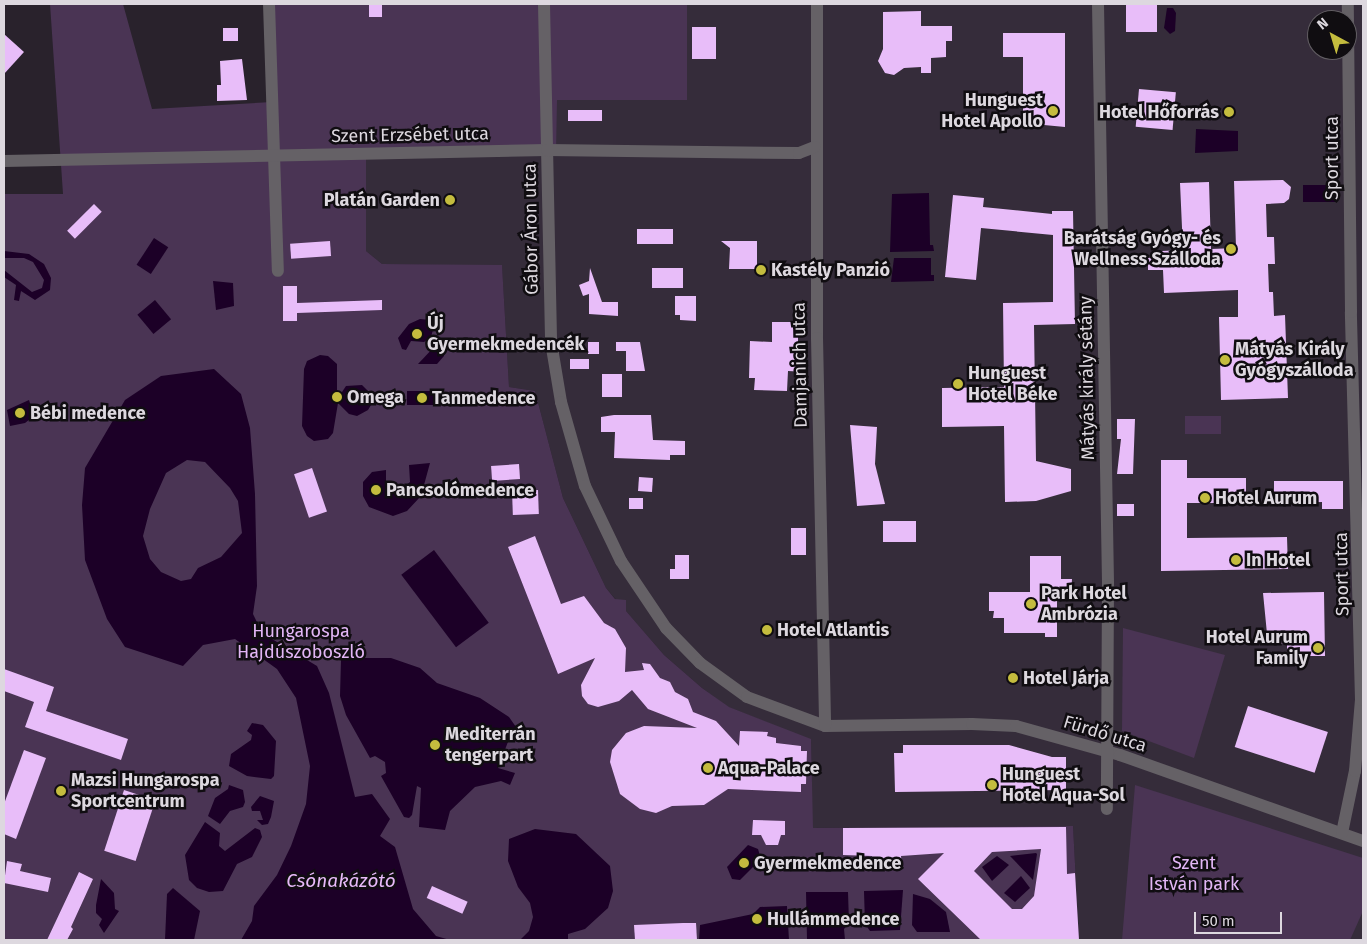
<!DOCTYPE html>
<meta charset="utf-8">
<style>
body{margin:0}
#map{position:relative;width:1367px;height:944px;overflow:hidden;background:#29222c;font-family:"Fira Sans",sans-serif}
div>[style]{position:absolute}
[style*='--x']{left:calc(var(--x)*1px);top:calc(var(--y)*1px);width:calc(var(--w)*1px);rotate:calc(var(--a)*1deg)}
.built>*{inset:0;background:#352c3a}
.green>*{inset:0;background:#4a3454;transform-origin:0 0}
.water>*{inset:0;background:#1c0027;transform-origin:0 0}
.building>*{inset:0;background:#e8bdf9;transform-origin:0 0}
.minor>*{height:12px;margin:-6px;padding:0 6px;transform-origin:6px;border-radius:6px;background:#656166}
.dots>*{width:14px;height:14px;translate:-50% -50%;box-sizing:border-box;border:2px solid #100d11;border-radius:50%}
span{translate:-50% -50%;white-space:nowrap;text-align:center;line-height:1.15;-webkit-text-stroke:5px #100d11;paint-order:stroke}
.poi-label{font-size:18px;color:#ddd8df;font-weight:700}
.right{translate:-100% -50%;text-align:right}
.left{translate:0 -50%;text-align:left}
.street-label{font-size:18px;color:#ddd8df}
.park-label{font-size:18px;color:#e2b6f5}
.water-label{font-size:19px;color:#e7baf9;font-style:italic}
.frame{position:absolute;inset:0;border:5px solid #ddd8df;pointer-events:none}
.north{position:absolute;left:1307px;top:10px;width:50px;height:50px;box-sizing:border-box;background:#100d11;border:1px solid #625e63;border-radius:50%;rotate:321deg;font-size:14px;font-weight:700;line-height:20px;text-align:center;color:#ddd8df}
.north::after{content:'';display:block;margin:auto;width:18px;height:22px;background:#c4bc3e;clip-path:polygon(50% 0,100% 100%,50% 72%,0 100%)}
.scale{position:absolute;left:1194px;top:912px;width:88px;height:22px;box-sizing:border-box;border:2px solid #ddd8df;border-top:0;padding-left:6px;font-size:15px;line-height:18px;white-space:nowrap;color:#ddd8df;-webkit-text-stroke:4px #100d11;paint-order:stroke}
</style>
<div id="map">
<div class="built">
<i style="clip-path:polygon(evenodd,687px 4px,1363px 4px,1363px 940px,1079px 940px,1073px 826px,812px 828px,811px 740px,728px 707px,702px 688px,664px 655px,606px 588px,563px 498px,535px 391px,509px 387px,502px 266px,382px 264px,366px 251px,366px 153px,556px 152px,556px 100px,686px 100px,687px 4px,1317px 20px,1347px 20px,1347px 50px,1317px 50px,1317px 20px)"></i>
</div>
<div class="green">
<i style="clip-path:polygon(50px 4px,123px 4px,152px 109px,272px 102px,272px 4px,687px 4px,687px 100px,557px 100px,556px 153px,366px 153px,366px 251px,382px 264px,502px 265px,509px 387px,535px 391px,563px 498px,606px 588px,615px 599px,626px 600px,626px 611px,664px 655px,702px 688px,729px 707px,811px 739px,813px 828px,1073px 826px,1079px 940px,4px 940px,4px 194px,63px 194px)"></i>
<i style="left:1185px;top:416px;width:36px;height:18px"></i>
<i style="clip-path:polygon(1123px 628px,1225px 655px,1194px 758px,1122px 731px)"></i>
<i style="clip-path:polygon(1135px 785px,1363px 858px,1363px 911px,1350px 940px,1122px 940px)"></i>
</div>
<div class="water">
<i style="clip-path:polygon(1167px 8px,1173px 8px,1176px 13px,1175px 31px,1170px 34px,1164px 28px)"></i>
<i style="clip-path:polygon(1196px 129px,1238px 131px,1238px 151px,1195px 153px)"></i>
<i style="left:1303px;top:185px;width:33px;height:17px"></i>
<i style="clip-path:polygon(929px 193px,930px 245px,933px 245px,934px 251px,890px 252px,892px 194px)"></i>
<i style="left:154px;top:238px;width:17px;height:32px;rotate:33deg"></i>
<i style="clip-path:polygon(4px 251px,29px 254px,44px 264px,51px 278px,50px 290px,35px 300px,21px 291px,19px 301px,14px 300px,16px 285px,4px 277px,4px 270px,32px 292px,42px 288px,44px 280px,33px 262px,24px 258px,4px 258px)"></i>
<i style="clip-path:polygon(894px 258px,931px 258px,931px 275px,934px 275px,934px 281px,891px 282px)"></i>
<i style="clip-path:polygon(213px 281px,233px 283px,234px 306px,216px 310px)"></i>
<i style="left:155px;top:300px;width:25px;height:23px;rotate:50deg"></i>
<i style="clip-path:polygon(420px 319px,430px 320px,434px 326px,431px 337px,424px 342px,411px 341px,406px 350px,402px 349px,398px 338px,409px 324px)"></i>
<i style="clip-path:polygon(443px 345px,444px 356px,437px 364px,418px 364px,435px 346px)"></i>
<i style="clip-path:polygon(320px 355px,328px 356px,337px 364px,337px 394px,340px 395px,346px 386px,362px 385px,370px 393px,371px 405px,368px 410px,357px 416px,349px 414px,338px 403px,333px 433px,328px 439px,314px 441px,307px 436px,302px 426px,304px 369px,307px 361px)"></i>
<i style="clip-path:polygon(evenodd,214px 369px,241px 394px,250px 428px,255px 494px,257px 586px,253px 614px,262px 633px,317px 666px,329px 693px,355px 797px,372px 794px,390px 819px,380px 836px,395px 847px,413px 909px,436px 936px,450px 940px,241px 940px,252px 921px,254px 906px,277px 875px,291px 846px,306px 804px,310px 766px,296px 698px,277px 669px,235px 639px,203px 645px,183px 666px,125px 647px,107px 619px,85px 560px,82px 505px,85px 468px,125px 400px,161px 376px,214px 369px,187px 460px,205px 462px,230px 488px,238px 501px,242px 533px,221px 557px,198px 568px,191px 579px,181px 581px,161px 572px,150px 559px,143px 536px,150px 509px,166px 473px,187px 460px)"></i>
<i style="left:407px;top:391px;width:30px;height:14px"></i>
<i style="clip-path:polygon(29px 400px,34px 416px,25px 423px,10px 426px,7px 410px)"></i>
<i style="clip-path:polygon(430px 463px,421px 496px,407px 511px,393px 516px,369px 507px,363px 496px,363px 482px,372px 472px,386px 470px,386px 488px,396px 493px,410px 482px,409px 465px)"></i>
<i style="left:434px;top:550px;width:91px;height:41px;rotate:53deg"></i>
<i style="clip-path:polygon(359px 658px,391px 658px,420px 668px,437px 683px,480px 698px,509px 717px,516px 727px,516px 735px,511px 734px,498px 768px,515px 773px,510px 785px,501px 781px,475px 787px,450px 811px,445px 830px,419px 827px,421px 788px,417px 786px,412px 815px,409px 818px,404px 817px,381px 776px,386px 773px,385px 762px,375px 756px,370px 758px,346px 715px,340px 696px,341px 660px)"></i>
<i style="clip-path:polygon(252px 723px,263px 725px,276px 741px,274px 776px,271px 779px,247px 776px,229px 766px,231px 754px,251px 740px,252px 735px,247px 731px)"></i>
<i style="clip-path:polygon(229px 785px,243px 790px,245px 802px,243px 807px,230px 811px,220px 824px,208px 816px,215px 798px,228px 789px)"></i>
<i style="clip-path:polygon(260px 796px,274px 801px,271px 817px,268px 824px,262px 825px,257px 820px,263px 820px,260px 811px,252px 811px,251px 807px)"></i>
<i style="clip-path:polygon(205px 822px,220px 833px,219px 846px,225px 851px,255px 828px,260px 830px,262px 837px,252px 857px,237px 864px,223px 891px,209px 892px,197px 888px,189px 880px,185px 855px)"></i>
<i style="clip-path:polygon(535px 829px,576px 834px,610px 866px,613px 891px,608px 908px,585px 929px,568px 934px,568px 940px,520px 940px,529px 931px,533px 917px,530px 903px,518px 887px,508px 861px,509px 839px)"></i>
<i style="clip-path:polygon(748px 845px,758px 849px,761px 859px,740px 880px,732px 879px,727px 867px)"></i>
<i style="clip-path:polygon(1036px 853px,1037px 854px,1033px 880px,1010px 856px)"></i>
<i style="clip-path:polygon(997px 856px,1009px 865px,992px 881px,982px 867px)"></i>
<i style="clip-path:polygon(1021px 876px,1030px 888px,1015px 902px,1004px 893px)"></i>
<i style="clip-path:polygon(101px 879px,114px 893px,115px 909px,119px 911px,104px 933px,99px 925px,102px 919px,96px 913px,96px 905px)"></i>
<i style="clip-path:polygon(173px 888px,200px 911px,194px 940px,165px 940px,167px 894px)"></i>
<i style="clip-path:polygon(903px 890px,900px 930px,870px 931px,865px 924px,864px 891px)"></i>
<i style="clip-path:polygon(806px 892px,848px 892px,849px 923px,844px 929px,845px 940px,807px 940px)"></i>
<i style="clip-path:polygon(913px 894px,930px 899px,946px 912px,950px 932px,917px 932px,912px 925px)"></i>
<i style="clip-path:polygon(787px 906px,789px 940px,699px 940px,700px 925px,753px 914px,760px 907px)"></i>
</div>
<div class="building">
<i style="left:369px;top:4px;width:13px;height:13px"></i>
<i style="left:1126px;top:4px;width:31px;height:28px"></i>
<i style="clip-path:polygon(921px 11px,921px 26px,952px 26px,952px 41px,946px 41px,946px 57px,931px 58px,931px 73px,921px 73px,921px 67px,904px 68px,894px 75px,885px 73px,878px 61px,883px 49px,883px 12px)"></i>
<i style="left:692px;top:27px;width:24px;height:32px"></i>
<i style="left:238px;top:28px;width:13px;height:15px;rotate:90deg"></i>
<i style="clip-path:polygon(1003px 33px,1065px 33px,1065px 127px,1023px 123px,1023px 57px,1003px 57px)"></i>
<i style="clip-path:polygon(4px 34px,24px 52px,4px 74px)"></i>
<i style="clip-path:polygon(242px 59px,247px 100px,217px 101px,217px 85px,221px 85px,220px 61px)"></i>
<i style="left:1139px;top:89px;width:37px;height:38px;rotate:5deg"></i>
<i style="left:568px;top:110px;width:34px;height:11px"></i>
<i style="clip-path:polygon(1283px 180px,1291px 187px,1289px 199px,1284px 203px,1266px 204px,1267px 237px,1274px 237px,1275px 264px,1268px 264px,1269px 292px,1273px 292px,1274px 316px,1285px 315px,1288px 398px,1221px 400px,1219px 317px,1238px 317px,1238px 290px,1164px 293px,1163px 270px,1148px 270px,1148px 258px,1163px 257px,1162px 251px,1183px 250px,1180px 183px,1209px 182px,1211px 249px,1236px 248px,1234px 181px)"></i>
<i style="clip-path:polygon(953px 195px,984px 198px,983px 207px,1052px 214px,1052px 211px,1073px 211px,1075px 324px,1034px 325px,1036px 461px,1071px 469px,1071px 491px,1036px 501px,1005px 502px,1004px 426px,942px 427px,942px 388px,1004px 387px,1003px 303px,1053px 302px,1053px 235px,981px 228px,976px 280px,945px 277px)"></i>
<i style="left:94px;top:204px;width:11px;height:38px;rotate:45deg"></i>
<i style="left:637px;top:229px;width:36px;height:15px"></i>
<i style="left:330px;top:241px;width:15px;height:40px;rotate:86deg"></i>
<i style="clip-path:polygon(721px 241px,757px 241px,757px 269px,729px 269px,730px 248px)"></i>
<i style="clip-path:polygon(590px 268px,602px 302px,618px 302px,618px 316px,589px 314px,589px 294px,583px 296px,579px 285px,589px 281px)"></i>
<i style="left:652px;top:268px;width:31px;height:20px"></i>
<i style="clip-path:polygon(283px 286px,297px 286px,297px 303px,382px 300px,382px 310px,297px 313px,297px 321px,283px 321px)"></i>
<i style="clip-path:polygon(675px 296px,696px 296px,696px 321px,680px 320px,680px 315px,675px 315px)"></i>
<i style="clip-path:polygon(772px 322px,803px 322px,803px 334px,798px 334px,798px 361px,806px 362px,806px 372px,788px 371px,787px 391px,754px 390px,755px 378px,749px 378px,750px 341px,772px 342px)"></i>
<i style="left:588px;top:342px;width:11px;height:12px"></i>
<i style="clip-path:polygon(616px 342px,640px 342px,645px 371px,626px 371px,626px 351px,616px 351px)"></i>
<i style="left:589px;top:359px;width:10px;height:19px;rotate:90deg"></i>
<i style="left:622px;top:374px;width:23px;height:20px;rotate:90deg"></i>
<i style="clip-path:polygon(614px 415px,651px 415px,653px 440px,685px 441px,685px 455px,670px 455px,670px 460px,614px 458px,615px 432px,601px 432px,601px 417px)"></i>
<i style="clip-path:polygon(1117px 419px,1135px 419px,1133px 474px,1117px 474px,1121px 439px,1117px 439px)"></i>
<i style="clip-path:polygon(850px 425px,877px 427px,875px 464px,885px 504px,857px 506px)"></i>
<i style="clip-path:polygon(1161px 460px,1187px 460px,1187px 478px,1246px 478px,1246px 503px,1187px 503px,1187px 538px,1287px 537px,1288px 569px,1161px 571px)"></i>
<i style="left:519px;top:464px;width:15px;height:28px;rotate:86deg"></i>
<i style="left:312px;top:468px;width:46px;height:19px;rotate:71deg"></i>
<i style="left:639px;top:477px;width:14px;height:14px;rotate:4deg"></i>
<i style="clip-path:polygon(1274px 481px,1343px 481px,1343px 509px,1322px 509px,1322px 502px,1274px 503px)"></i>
<i style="left:538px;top:490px;width:24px;height:26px;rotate:88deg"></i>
<i style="left:629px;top:498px;width:14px;height:11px"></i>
<i style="left:1117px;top:504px;width:17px;height:12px"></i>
<i style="left:916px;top:521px;width:21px;height:33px;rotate:90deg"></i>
<i style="left:791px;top:528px;width:15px;height:27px"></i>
<i style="clip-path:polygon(535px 536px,561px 604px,584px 596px,604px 623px,615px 629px,626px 648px,625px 672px,644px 670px,642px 663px,650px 664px,660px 678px,670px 682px,675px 692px,688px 699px,693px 712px,716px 721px,739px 746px,740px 731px,768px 732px,767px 736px,776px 738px,776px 743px,801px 746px,801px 751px,807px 751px,806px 784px,801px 784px,801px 792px,728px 789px,704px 805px,672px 806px,656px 813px,640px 809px,620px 794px,610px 762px,612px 750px,626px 733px,644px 726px,697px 728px,648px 709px,632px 690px,619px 701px,598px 707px,588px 704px,582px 696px,581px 685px,595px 658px,558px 674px,508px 547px)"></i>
<i style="clip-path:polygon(675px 555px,689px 555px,689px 579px,670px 579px,670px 569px,675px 569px)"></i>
<i style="clip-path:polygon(1030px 556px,1061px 556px,1061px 579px,1072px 579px,1071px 597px,1057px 597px,1057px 637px,1045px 637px,1045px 633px,1004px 633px,1004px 618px,993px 618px,994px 611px,989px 611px,989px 592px,1030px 592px)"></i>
<i style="clip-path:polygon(1324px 592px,1325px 656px,1287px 656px,1287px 644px,1268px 644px,1263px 593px)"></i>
<i style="clip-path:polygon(4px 669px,54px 687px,46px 711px,128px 739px,121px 760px,25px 727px,34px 702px,4px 691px)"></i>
<i style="left:1248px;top:706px;width:84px;height:43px;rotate:18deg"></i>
<i style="clip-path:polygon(903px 745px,1009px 745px,1052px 757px,1066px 757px,1066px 790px,895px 792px,894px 753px,903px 753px)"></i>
<i style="clip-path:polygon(24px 750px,46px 758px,16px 839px,4px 834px,4px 804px)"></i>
<i style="left:124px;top:790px;width:33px;height:64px;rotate:18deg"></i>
<i style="clip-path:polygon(753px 820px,785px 821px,785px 835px,781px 835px,778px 845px,766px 845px,761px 835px,752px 835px)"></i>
<i style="clip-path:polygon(evenodd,1066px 827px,1067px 874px,1075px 873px,1079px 940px,981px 940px,918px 879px,944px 853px,901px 856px,902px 866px,873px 867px,872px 856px,843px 855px,843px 828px,1066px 827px,1041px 849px,1034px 896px,1022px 909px,1012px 909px,974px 871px,992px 852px,1041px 849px)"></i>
<i style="clip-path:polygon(7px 861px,22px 864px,20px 871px,51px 878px,48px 892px,4px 883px)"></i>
<i style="clip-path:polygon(79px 872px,93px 879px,71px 927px,73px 929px,67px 940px,47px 940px)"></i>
<i style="left:432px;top:886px;width:39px;height:13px;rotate:24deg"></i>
<i style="clip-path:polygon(683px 923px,696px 923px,697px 940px,635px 940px,634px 925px)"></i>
</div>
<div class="minor">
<i style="--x:269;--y:4;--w:267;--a:88.1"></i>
<i style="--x:544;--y:4;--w:338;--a:88.8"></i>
<i style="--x:551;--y:342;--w:61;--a:80.5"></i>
<i style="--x:561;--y:402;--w:87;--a:74.1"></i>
<i style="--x:585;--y:486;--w:83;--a:64.4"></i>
<i style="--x:621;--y:561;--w:81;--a:56.1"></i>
<i style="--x:666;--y:628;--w:49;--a:45.8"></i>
<i style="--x:700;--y:663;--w:58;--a:35.9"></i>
<i style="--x:747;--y:697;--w:83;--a:20.4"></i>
<i style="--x:825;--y:726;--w:147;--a:-0.8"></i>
<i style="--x:972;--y:724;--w:44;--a:2.6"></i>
<i style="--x:1016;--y:726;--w:108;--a:15.6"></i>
<i style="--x:1120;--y:755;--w:258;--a:19.5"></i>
<i style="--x:817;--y:4;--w:334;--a:90"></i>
<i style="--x:817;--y:338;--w:388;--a:88.8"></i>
<i style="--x:1098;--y:4;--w:581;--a:89.01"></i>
<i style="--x:1108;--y:585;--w:224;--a:90.3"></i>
<i style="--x:4;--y:161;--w:543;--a:-1.16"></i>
<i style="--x:547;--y:150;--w:252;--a:0.7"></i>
<i style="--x:799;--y:153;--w:17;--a:-21"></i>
<i style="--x:1342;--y:833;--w:63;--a:-78.2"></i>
<i style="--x:1355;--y:771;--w:71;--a:-85.2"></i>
<i style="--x:1361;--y:700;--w:388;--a:-91.5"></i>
<i style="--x:1351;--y:312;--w:308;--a:-90.6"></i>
</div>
<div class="dots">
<i style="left:1053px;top:111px;background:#c4bc3e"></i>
<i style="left:1229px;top:112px;background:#c4bc3e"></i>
<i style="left:450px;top:200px;background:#c4bc3e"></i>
<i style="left:1231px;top:249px;background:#c4bc3e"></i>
<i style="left:761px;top:270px;background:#c4bc3e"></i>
<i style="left:417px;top:334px;background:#c4bc3e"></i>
<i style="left:1225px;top:360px;background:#c4bc3e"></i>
<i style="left:958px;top:384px;background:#c4bc3e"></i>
<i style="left:337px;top:397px;background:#c4bc3e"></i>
<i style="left:422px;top:398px;background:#c4bc3e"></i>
<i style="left:20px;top:413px;background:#c4bc3e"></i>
<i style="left:376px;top:490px;background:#c4bc3e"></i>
<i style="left:1205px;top:498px;background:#c4bc3e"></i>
<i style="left:1236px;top:560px;background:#c4bc3e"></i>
<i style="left:1031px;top:604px;background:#c4bc3e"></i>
<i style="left:767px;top:630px;background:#c4bc3e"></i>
<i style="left:1318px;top:648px;background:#c4bc3e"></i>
<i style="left:1013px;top:678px;background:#c4bc3e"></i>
<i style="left:435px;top:745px;background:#c4bc3e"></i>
<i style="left:708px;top:768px;background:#c4bc3e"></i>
<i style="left:992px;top:785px;background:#c4bc3e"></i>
<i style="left:61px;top:791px;background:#c4bc3e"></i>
<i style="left:744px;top:863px;background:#c4bc3e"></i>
<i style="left:757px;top:919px;background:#c4bc3e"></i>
</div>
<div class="poi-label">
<span class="right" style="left:1043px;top:111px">Hunguest<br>Hotel Apollo</span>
<span class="right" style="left:1219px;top:112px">Hotel Hőforrás</span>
<span class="right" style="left:440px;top:200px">Platán Garden</span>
<span class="right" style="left:1221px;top:249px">Barátság Gyógy- és<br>Wellness Szálloda</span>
<span class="left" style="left:771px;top:270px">Kastély Panzió</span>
<span class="left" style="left:427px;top:334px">Új<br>Gyermekmedencék</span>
<span class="left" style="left:1235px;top:360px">Mátyás Király<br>Gyógyszálloda</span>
<span class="left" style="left:968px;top:384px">Hunguest<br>Hotel Béke</span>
<span class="left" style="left:347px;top:397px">Omega</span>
<span class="left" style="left:432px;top:398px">Tanmedence</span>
<span class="left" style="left:30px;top:413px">Bébi medence</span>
<span class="left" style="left:386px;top:490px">Pancsolómedence</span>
<span class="left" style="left:1215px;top:498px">Hotel Aurum</span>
<span class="left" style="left:1246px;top:560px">In Hotel</span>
<span class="left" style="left:1041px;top:604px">Park Hotel<br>Ambrózia</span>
<span class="left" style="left:777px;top:630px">Hotel Atlantis</span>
<span class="right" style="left:1308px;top:648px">Hotel Aurum<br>Family</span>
<span class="left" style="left:1023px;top:678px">Hotel Járja</span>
<span class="left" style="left:445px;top:745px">Mediterrán<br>tengerpart</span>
<span class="left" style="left:718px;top:768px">Aqua-Palace</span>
<span class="left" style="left:1002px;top:785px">Hunguest<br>Hotel Aqua-Sol</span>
<span class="left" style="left:71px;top:791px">Mazsi Hungarospa<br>Sportcentrum</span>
<span class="left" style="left:754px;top:863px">Gyermekmedence</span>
<span class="left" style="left:767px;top:919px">Hullámmedence</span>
</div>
<div class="street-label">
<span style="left:410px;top:135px;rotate:-1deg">Szent Erzsébet utca</span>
<span style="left:1332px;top:158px;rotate:-90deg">Sport utca</span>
<span style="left:531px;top:229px;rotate:-91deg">Gábor Áron utca</span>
<span style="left:800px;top:365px;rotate:-91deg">Damjanich utca</span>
<span style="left:1087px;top:378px;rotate:-91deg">Mátyás király sétány</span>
<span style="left:1342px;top:574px;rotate:-91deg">Sport utca</span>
<span style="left:1105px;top:734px;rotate:17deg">Fürdő utca</span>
</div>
<div class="park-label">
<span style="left:301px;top:642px">Hungarospa<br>Hajdúszoboszló</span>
<span style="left:1194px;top:874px">Szent<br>István park</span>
</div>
<div class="water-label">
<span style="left:341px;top:881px">Csónakázótó</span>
</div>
<div class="frame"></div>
<div class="north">N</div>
<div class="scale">50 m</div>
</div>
